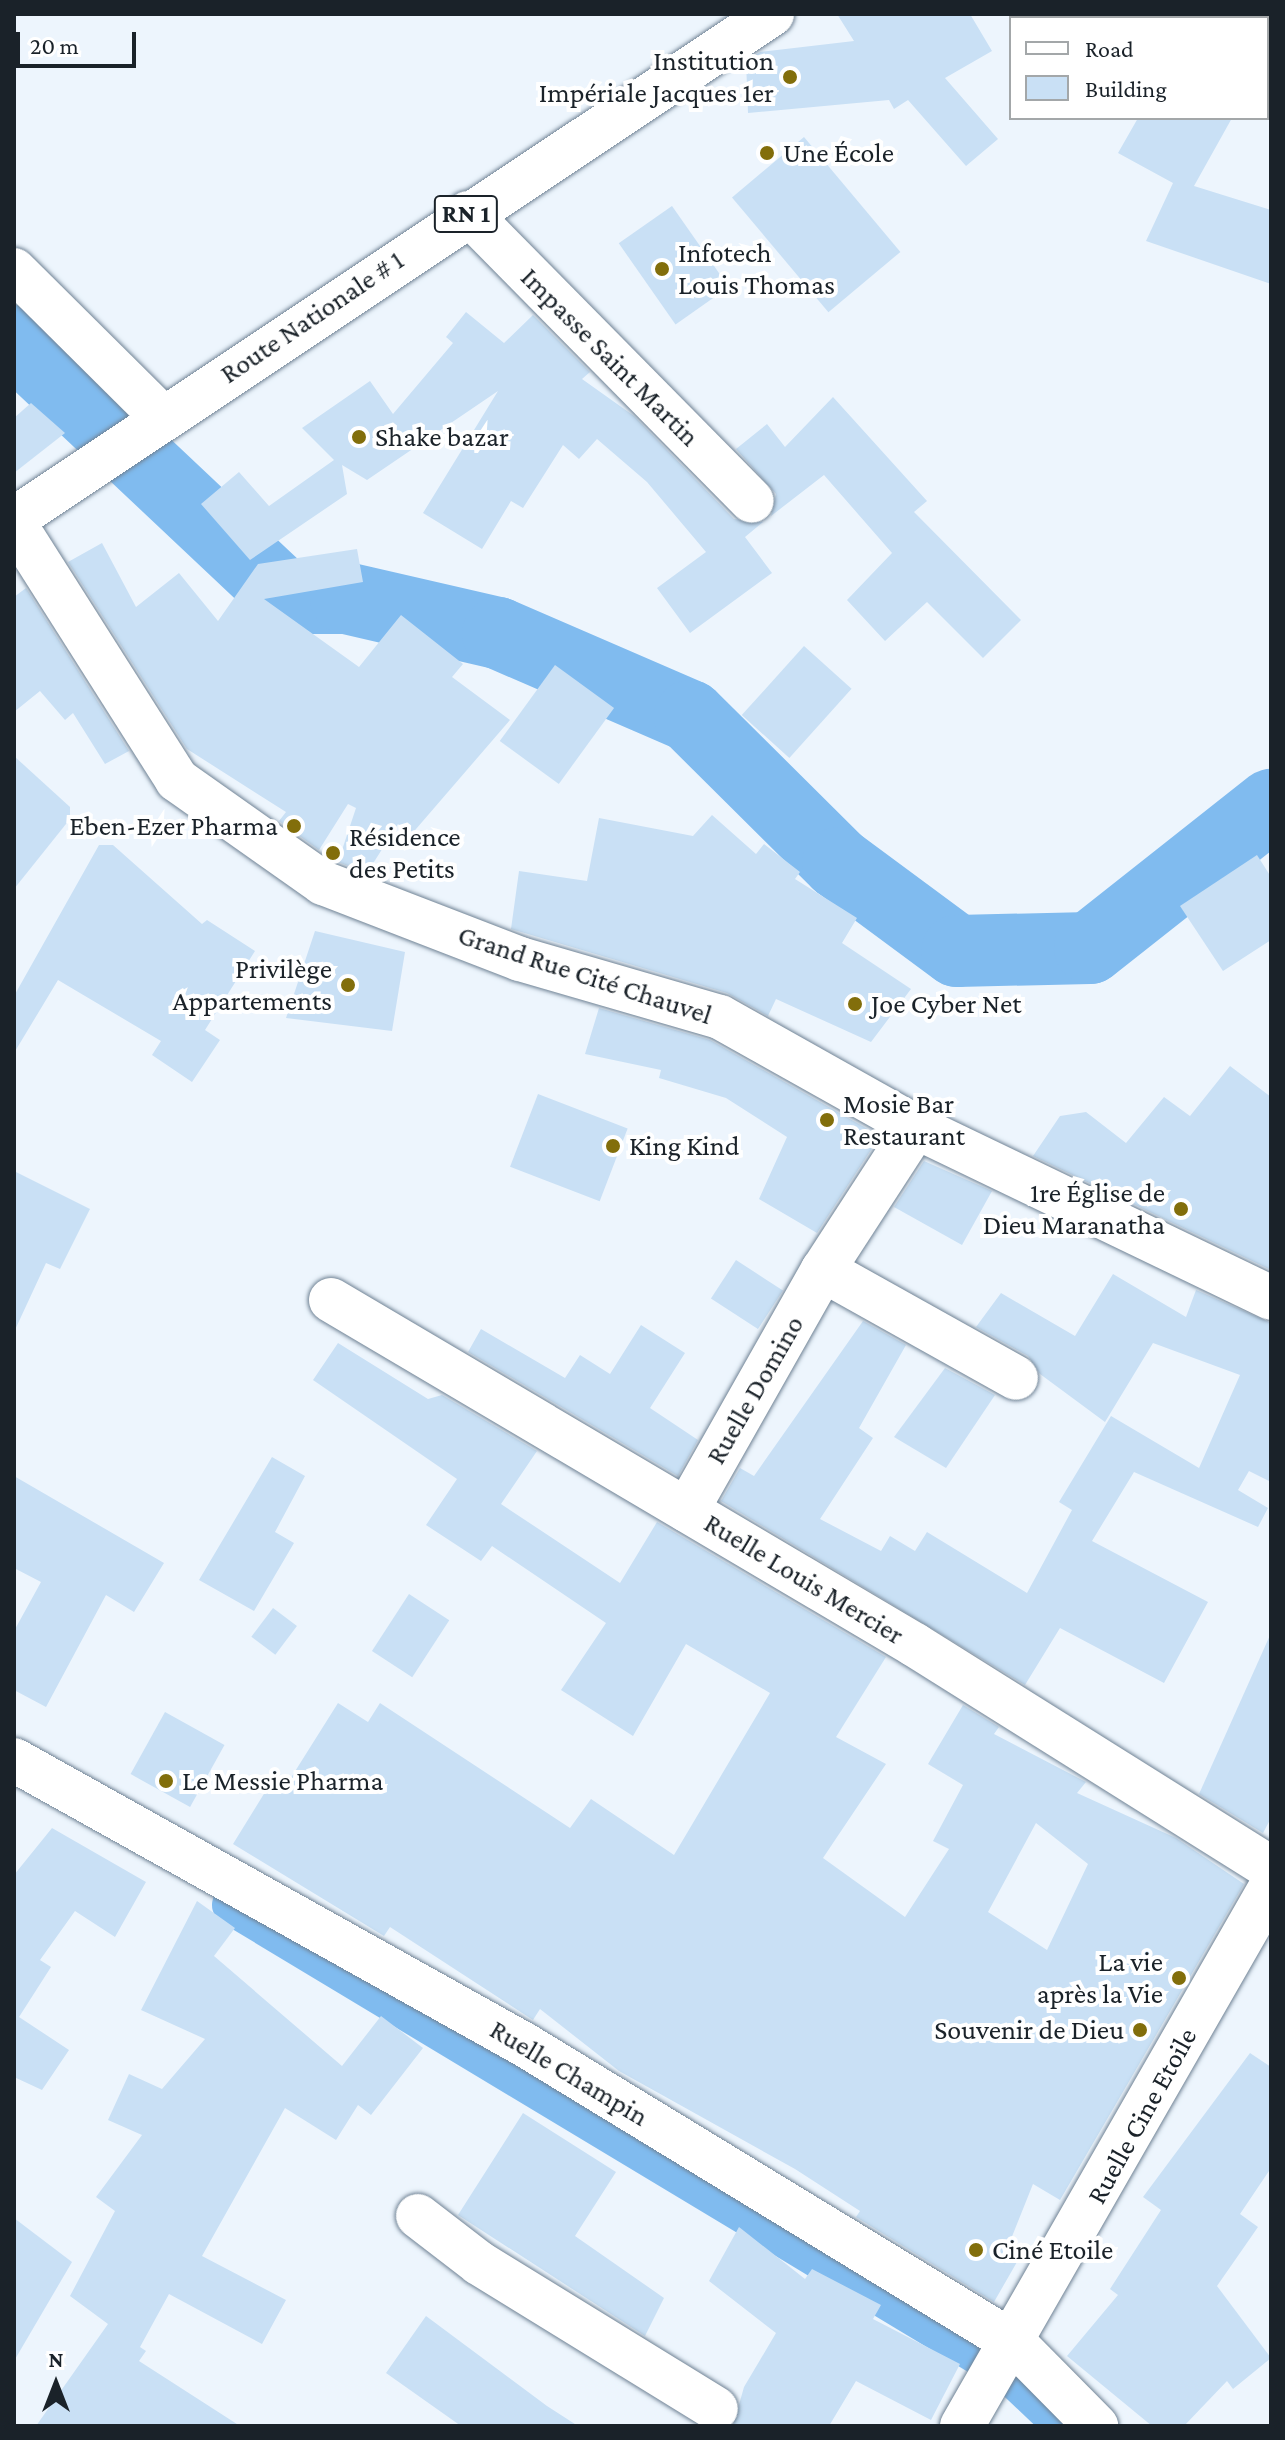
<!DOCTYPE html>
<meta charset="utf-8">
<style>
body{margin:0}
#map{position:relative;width:1285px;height:2440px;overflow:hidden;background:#edf5fd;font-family:"Crimson Pro",serif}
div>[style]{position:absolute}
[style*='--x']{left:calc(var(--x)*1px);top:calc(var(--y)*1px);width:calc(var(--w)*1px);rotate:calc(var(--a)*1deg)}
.canal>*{height:42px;margin:-21px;padding:0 21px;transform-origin:21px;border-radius:21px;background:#80bbef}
.river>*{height:72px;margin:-36px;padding:0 36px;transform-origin:36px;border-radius:36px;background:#80bbef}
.building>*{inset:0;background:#c9e0f5;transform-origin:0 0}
.roads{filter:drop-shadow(0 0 2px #6f8294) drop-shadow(0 0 2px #6f8294)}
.minor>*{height:44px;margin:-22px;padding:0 22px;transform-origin:22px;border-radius:22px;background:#fff}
.major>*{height:44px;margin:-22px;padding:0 22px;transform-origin:22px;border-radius:22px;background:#fff}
.dots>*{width:22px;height:22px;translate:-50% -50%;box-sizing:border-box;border:4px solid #fff;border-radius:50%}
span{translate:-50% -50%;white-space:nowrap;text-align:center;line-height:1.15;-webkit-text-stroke:8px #fff;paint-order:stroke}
.shield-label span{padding:2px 6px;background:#fff;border:2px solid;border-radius:6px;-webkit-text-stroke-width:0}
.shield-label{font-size:26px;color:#1a2229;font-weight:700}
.poi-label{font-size:28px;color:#1a2229}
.right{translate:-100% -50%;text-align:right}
.left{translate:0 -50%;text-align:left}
.street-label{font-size:28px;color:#1a2229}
.frame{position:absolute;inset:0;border:16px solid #1a2229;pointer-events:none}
.legend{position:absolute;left:1009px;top:16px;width:260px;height:104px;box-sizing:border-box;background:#fff;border:2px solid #a3a7a9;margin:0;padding:10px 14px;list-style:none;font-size:24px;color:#1a2229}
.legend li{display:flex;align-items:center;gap:16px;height:40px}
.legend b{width:40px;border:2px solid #a3a7a9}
.north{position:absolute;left:16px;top:2344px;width:80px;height:80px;-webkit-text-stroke:6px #fff;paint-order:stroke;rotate:0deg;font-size:22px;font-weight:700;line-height:32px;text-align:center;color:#1a2229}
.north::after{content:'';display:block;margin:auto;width:28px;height:36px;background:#1a2229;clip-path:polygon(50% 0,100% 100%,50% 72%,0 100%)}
.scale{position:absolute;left:16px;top:32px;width:120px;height:36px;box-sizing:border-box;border:4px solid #1a2229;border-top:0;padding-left:10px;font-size:24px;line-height:28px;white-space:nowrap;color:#1a2229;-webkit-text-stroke:6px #fff;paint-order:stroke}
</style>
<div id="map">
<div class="canal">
<i style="--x:233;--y:1905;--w:906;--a:31.04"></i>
<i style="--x:1009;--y:2372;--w:79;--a:43.5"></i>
</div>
<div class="river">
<i style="--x:14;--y:341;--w:375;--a:43.3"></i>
<i style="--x:287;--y:598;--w:59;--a:0"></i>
<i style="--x:346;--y:598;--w:156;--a:13"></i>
<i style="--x:498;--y:633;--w:209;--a:23.4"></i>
<i style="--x:690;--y:716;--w:209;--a:44.8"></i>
<i style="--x:838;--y:863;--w:148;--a:36.5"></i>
<i style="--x:957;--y:951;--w:133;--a:-1.3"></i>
<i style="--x:1090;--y:948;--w:231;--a:-38.3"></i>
</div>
<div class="building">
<i style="clip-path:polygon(837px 14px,970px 14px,992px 51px,945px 78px,998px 139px,966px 166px,908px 100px,894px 109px,889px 100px,748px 113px,746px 61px,760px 52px,854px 41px)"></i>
<i style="clip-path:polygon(1138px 118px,1232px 118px,1194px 186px,1271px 210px,1271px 284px,1146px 241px,1173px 183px,1118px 153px)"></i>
<i style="left:804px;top:137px;width:150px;height:94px;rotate:50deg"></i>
<i style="left:672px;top:206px;width:99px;height:65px;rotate:55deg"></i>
<i style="clip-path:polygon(466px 312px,504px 343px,533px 315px,590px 372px,582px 379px,634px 416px,734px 519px,763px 522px,745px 537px,772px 573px,690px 633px,657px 588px,706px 552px,647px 482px,597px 439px,579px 459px,563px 445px,523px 508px,511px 501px,482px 549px,423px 513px,498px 391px,367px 480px,342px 465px,347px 494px,250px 560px,201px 504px,239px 472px,269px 506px,334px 460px,302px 428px,370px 381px,393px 414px,453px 343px,446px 337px)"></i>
<i style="clip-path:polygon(833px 397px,927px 501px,914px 512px,1021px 620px,983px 658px,927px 602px,885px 641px,847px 600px,892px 553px,824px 475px,771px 516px,776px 494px,736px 449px,767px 424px,785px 447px)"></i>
<i style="clip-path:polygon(31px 403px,65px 433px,14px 473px,14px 418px)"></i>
<i style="clip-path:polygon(102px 543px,136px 607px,179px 573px,218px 621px,258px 564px,357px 549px,363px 582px,264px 599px,359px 667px,401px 615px,463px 664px,452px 677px,510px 720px,410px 836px,398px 824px,367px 873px,338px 862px,356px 808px,348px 804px,319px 850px,279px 821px,286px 812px,187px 749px,68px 562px)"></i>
<i style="clip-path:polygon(26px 588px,129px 751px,105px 764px,73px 713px,65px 720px,40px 691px,14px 712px,14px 597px)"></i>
<i style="left:804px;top:646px;width:64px;height:93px;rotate:42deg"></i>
<i style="left:555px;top:665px;width:73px;height:94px;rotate:36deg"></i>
<i style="clip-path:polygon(14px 756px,70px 807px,70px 819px,14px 889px)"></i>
<i style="clip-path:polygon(712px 815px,756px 854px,764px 844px,800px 872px,795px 879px,857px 918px,842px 943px,911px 989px,871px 1042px,776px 999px,768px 1016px,727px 993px,511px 929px,519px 871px,587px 881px,599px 818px,693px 836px)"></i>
<i style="clip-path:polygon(99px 845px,113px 845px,202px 924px,207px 920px,255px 951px,205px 1030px,220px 1040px,192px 1082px,152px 1055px,161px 1041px,58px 980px,14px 1053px,14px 996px)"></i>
<i style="clip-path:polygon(1257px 855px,1271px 877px,1271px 940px,1223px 971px,1180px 906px)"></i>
<i style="clip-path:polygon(315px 931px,405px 952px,392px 1031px,286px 1018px)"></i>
<i style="clip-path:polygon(599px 1008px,710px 1040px,880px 1136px,817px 1233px,759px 1199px,787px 1137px,726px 1098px,659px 1078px,661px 1070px,585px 1054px)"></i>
<i style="clip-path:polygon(1230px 1066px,1271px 1097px,1271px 1270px,1033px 1156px,1060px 1116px,1086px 1112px,1126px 1143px,1164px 1097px,1190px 1116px)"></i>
<i style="left:538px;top:1094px;width:96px;height:78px;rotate:21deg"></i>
<i style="clip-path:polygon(924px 1161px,992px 1191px,962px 1245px,894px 1207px)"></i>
<i style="clip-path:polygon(14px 1171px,90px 1209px,60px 1269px,46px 1263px,14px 1332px)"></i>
<i style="left:736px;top:1260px;width:56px;height:46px;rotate:33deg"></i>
<i style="clip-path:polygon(1113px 1274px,1186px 1317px,1196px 1290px,1271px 1323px,1271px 1482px,1249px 1471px,1238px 1490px,1268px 1508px,1258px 1527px,1134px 1472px,1092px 1541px,1208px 1602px,1164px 1683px,1060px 1628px,1025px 1685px,721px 1501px,740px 1468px,754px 1476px,863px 1321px,906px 1345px,859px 1428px,873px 1438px,820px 1519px,881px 1551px,890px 1536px,915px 1551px,927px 1532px,1027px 1593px,1072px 1510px,1059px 1502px,1111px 1416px,1199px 1468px,1240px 1375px,1153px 1343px,1105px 1422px,1040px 1374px,1028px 1356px,976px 1327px,1001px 1293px,1075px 1336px)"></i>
<i style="clip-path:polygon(641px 1325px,685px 1353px,650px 1408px,698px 1440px,678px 1476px,468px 1352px,481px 1329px,565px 1378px,580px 1355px,610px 1374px)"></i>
<i style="clip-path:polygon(evenodd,338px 1343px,428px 1399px,442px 1395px,537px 1451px,501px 1504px,620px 1583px,657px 1522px,886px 1657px,836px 1737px,886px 1764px,823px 1858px,905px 1917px,949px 1849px,933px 1841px,963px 1785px,928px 1764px,963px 1705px,999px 1727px,994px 1734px,1086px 1782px,1077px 1793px,1176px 1838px,1244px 1884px,1060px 2200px,1033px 2184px,1011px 2239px,1025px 2248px,994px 2302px,856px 2217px,860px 2211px,795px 2169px,619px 2071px,540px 2009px,533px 2020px,390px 1927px,384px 1936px,233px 1844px,270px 1784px,282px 1792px,338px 1703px,368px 1722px,380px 1703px,570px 1828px,591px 1799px,674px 1855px,770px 1693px,686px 1644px,633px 1736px,561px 1690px,606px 1623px,492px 1546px,481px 1561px,426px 1525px,457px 1479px,313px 1380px,338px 1343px,1036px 1823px,1088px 1864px,1047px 1950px,988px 1912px,1036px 1823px)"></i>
<i style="clip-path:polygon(945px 1368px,995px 1395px,946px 1468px,894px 1437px)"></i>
<i style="clip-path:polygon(272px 1457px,305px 1476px,275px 1532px,294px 1543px,254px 1611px,199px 1580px)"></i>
<i style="clip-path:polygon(14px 1476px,164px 1563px,134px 1612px,106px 1595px,46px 1707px,14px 1690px,14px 1631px,41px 1582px,14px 1568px)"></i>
<i style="left:409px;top:1594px;width:48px;height:68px;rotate:33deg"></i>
<i style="left:273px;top:1608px;width:30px;height:36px;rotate:37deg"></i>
<i style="clip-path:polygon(1271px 1633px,1271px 1818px,1263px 1833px,1199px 1794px)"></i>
<i style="left:165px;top:1712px;width:68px;height:71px;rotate:29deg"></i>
<i style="clip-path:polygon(52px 1828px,146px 1882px,115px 1937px,75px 1911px,40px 1960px,51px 1967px,19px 2017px,69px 2050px,42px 2090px,14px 2077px,14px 1875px)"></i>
<i style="clip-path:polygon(197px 1901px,235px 1928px,214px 1956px,342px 2066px,381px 2016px,423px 2048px,371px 2115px,358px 2105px,336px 2140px,285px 2108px,202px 2256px,286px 2300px,262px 2344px,169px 2294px,140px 2347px,146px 2351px,139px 2361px,240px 2426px,36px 2426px,108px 2324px,70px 2296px,115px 2211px,96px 2197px,142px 2135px,108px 2120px,129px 2074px,162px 2089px,205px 2039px,141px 2010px)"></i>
<i style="clip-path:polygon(1250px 2053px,1271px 2067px,1271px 2168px,1240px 2214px,1258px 2227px,1217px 2286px,1271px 2358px,1233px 2389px,1227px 2381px,1184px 2426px,1152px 2426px,1067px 2356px,1118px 2295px,1110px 2289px,1161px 2210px,1143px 2197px)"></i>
<i style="clip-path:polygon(523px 2113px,616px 2172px,575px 2236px,664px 2298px,645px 2336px,458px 2215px)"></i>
<i style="clip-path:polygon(14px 2218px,72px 2262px,14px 2361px)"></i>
<i style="clip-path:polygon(739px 2227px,805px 2279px,812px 2269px,881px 2305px,873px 2319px,960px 2364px,931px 2420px,856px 2381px,829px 2426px,733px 2426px,744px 2387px,776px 2333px,709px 2281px)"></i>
<i style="clip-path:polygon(426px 2316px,547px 2406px,578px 2426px,461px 2426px,386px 2373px)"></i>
</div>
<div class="roads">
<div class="minor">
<i style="--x:468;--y:213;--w:404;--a:45.4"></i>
<i style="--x:14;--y:270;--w:209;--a:44.8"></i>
<i style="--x:14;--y:523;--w:304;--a:57.6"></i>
<i style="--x:177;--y:780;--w:179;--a:35.2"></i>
<i style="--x:323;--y:883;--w:211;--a:21.1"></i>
<i style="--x:520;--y:959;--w:208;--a:16.2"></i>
<i style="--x:720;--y:1017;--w:225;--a:29.3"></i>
<i style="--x:916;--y:1127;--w:394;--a:25.7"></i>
<i style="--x:823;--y:1270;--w:221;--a:29.2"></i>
<i style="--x:331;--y:1300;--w:678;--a:30.57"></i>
<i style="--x:915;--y:1645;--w:420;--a:32.1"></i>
<i style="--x:687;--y:1510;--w:276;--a:-60.5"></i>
<i style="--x:823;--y:1270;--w:171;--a:-57"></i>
<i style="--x:14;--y:1760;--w:585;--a:29.15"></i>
<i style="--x:525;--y:2045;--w:573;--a:31.36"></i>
<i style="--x:1014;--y:2343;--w:117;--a:45.3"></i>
<i style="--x:418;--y:2216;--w:77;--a:37.6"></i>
<i style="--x:479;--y:2263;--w:278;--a:31.6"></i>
<i style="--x:962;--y:2426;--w:621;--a:-60.18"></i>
</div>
<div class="major">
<i style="--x:14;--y:519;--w:911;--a:-33.67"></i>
</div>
</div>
<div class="dots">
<i style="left:790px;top:77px;background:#826e0b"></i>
<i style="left:767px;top:153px;background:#826e0b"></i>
<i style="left:662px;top:269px;background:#826e0b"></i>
<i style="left:359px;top:437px;background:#826e0b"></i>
<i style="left:294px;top:826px;background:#826e0b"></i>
<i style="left:333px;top:853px;background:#826e0b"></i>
<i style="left:348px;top:985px;background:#826e0b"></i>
<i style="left:855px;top:1004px;background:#826e0b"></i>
<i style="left:827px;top:1120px;background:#826e0b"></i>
<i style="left:613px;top:1146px;background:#826e0b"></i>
<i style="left:1181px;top:1209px;background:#826e0b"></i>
<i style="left:166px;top:1781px;background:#826e0b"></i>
<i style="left:1179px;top:1978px;background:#826e0b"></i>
<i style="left:1140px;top:2030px;background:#826e0b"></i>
<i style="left:976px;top:2250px;background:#826e0b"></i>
</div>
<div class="shield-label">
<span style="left:466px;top:214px">RN 1</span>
</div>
<div class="poi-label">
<span class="right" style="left:774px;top:77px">Institution<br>Impériale Jacques 1er</span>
<span class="left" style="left:783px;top:153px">Une École</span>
<span class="left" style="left:678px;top:269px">Infotech<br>Louis Thomas</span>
<span class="left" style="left:375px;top:437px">Shake bazar</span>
<span class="right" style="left:278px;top:826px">Eben-Ezer Pharma</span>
<span class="left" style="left:349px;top:853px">Résidence<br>des Petits</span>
<span class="right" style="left:332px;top:985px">Privilège<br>Appartements</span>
<span class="left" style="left:871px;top:1004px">Joe Cyber Net</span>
<span class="left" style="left:843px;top:1120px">Mosie Bar<br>Restaurant</span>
<span class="left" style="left:629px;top:1146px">King Kind</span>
<span class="right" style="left:1165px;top:1209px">1re Église de<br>Dieu Maranatha</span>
<span class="left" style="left:182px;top:1781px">Le Messie Pharma</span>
<span class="right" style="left:1163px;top:1978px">La vie<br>après la Vie</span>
<span class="right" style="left:1124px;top:2030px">Souvenir de Dieu</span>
<span class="left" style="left:992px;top:2250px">Ciné Etoile</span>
</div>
<div class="street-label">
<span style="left:312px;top:317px;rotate:-34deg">Route Nationale # 1</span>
<span style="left:610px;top:357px;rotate:45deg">Impasse Saint Martin</span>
<span style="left:585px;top:975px;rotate:18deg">Grand Rue Cité Chauvel</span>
<span style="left:755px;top:1390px;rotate:-60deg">Ruelle Domino</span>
<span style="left:804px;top:1579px;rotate:31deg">Ruelle Louis Mercier</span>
<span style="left:569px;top:2073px;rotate:31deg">Ruelle Champin</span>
<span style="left:1142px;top:2116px;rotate:-61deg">Ruelle Cine Etoile</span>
</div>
<div class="frame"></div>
<ul class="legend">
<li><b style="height:10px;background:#fff"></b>Road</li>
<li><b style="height:22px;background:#c9e0f5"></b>Building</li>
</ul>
<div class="north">N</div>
<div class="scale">20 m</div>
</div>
